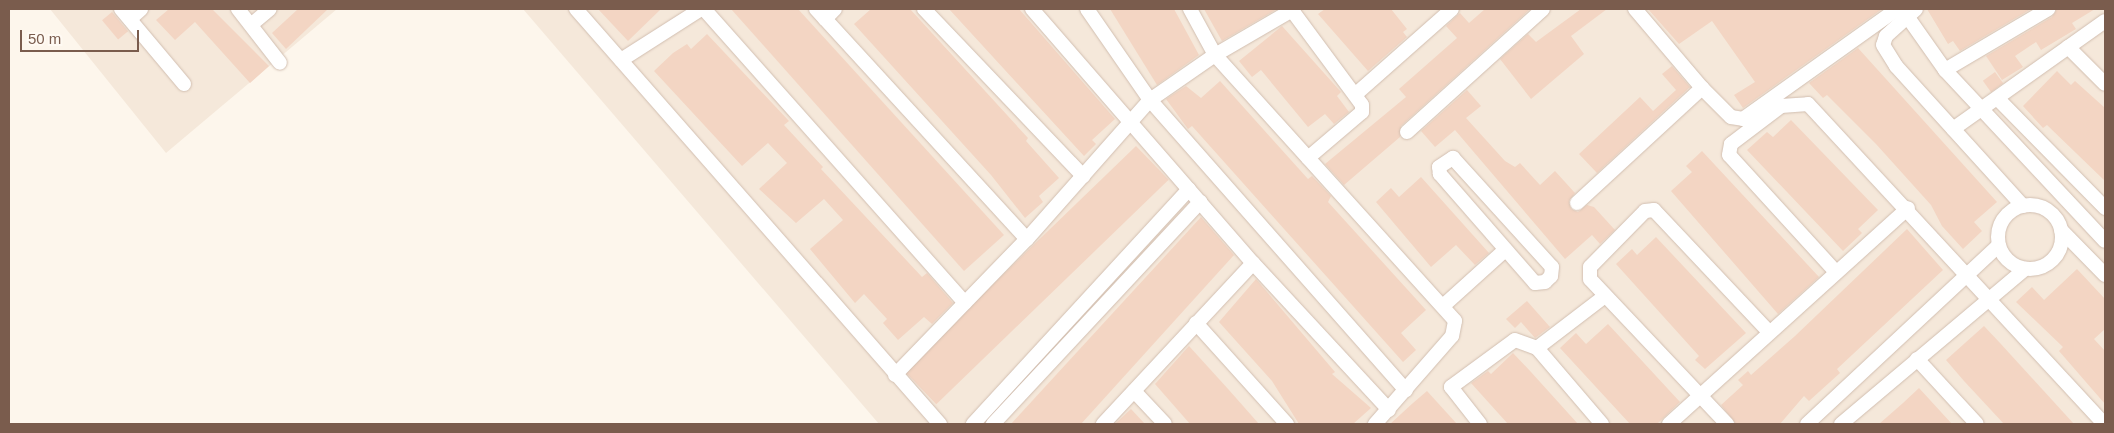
<!DOCTYPE html>
<style>
body{margin:0}
#map{position:relative;width:2114px;height:433px;overflow:hidden;background:#fdf6ec;font-family:Arial,sans-serif}
div>[style]{position:absolute}
[style*='--x']{left:calc(var(--x)*1px);top:calc(var(--y)*1px);width:calc(var(--w)*1px);rotate:calc(var(--a)*1deg)}
.residential>*{inset:0;background:#f5e8da}
.building>*{inset:0;background:#f3d5c3;transform-origin:0 0}
.roads{filter:drop-shadow(0 0 1px #d1beb0) drop-shadow(0 0 1px #d1beb0)}
.street>*{height:14px;margin:-7px;padding:0 7px;transform-origin:7px;border-radius:7px;background:#fff}
.street>.ring{margin:-7px;padding:0;box-sizing:content-box;background:none;border:14px solid #fff;border-radius:50%}
span{translate:-50% -50%;white-space:nowrap;text-align:center;line-height:1.15;-webkit-text-stroke:5px #fffaf3;paint-order:stroke}
.frame{position:absolute;inset:0;border:10px solid #7a5c4d;pointer-events:none}
.scale{position:absolute;left:20px;top:30px;width:119px;height:22px;box-sizing:border-box;border:2px solid #7a5c4d;border-top:0;padding-left:6px;font-size:15px;line-height:18px;white-space:nowrap;color:#7a5c4d;-webkit-text-stroke:4px #fffaf3;paint-order:stroke}
</style>
<div id="map">
<div class="residential">
<i style="clip-path:polygon(50px 9px,337px 9px,166px 153px)"></i>
<i style="clip-path:polygon(523px 9px,2105px 9px,2105px 424px,879px 424px)"></i>
</div>
<div class="building">
<i style="clip-path:polygon(169px 9px,212px 9px,269px 66px,250px 83px,195px 22px,175px 40px,156px 20px)"></i>
<i style="clip-path:polygon(298px 9px,328px 9px,286px 49px,272px 33px)"></i>
<i style="clip-path:polygon(598px 9px,661px 9px,628px 41px)"></i>
<i style="clip-path:polygon(731px 9px,798px 9px,1004px 235px,964px 271px)"></i>
<i style="clip-path:polygon(871px 9px,910px 9px,1028px 138px,1026px 141px,1059px 178px,1039px 196px,1043px 202px,1025px 218px,991px 175px,854px 24px)"></i>
<i style="clip-path:polygon(949px 9px,1019px 9px,1115px 119px,1092px 140px,1096px 144px,1084px 156px)"></i>
<i style="clip-path:polygon(1110px 9px,1174px 9px,1199px 55px,1157px 85px)"></i>
<i style="clip-path:polygon(1204px 9px,1277px 9px,1222px 41px)"></i>
<i style="clip-path:polygon(1325px 9px,1391px 9px,1407px 29px,1403px 32px,1407px 37px,1368px 71px,1318px 14px)"></i>
<i style="clip-path:polygon(1485px 9px,1530px 9px,1401px 126px,1400px 137px,1344px 185px,1325px 164px,1406px 97px,1399px 89px,1457px 38px,1446px 26px,1460px 13px,1469px 23px)"></i>
<i style="clip-path:polygon(1581px 9px,1607px 9px,1571px 36px,1584px 54px,1531px 99px,1500px 59px,1528px 34px,1536px 42px)"></i>
<i style="clip-path:polygon(1648px 9px,1882px 9px,1743px 108px,1734px 95px,1755px 82px,1712px 21px,1679px 44px)"></i>
<i style="clip-path:polygon(1927px 9px,2031px 9px,1960px 51px,1953px 41px,1948px 44px)"></i>
<i style="clip-path:polygon(2057px 9px,2095px 9px,2072px 23px,2076px 29px,2041px 50px,2036px 42px,2015px 56px,2023px 67px,2002px 80px,1986px 56px,2052px 17px)"></i>
<i style="left:112px;top:12px;width:25px;height:13px;rotate:50deg"></i>
<i style="clip-path:polygon(1282px 26px,1341px 92px,1337px 96px,1349px 112px,1334px 124px,1325px 114px,1308px 127px,1261px 70px,1252px 77px,1239px 61px)"></i>
<i style="clip-path:polygon(707px 34px,789px 121px,784px 125px,823px 167px,821px 169px,922px 277px,927px 273px,953px 303px,932px 324px,924px 317px,898px 340px,883px 323px,887px 319px,864px 294px,855px 303px,810px 249px,843px 220px,824px 199px,796px 223px,759px 189px,787px 163px,768px 143px,742px 166px,654px 71px,673px 53px,687px 44px,691px 49px)"></i>
<i style="clip-path:polygon(1858px 48px,1997px 202px,1974px 222px,1982px 231px,1963px 249px,1942px 226px,1931px 205px,1876px 144px,1827px 95px,1823px 98px,1809px 83px)"></i>
<i style="clip-path:polygon(1672px 66px,1690px 87px,1597px 173px,1579px 154px,1640px 97px,1653px 111px,1676px 90px,1662px 74px)"></i>
<i style="clip-path:polygon(2057px 71px,2071px 85px,2075px 81px,2105px 108px,2105px 181px,2047px 125px,2043px 128px,2023px 106px)"></i>
<i style="left:1995px;top:72px;width:14px;height:15px;rotate:54deg"></i>
<i style="clip-path:polygon(1220px 81px,1308px 179px,1312px 176px,1331px 196px,1328px 202px,1426px 310px,1401px 333px,1416px 350px,1403px 362px,1192px 126px,1188px 129px,1166px 99px,1186px 86px,1201px 98px)"></i>
<i style="clip-path:polygon(1467px 90px,1481px 106px,1466px 118px,1505px 161px,1515px 167px,1520px 163px,1540px 185px,1555px 171px,1575px 193px,1569px 201px,1571px 209px,1578px 212px,1587px 205px,1594px 207px,1615px 230px,1600px 244px,1592px 235px,1565px 259px,1455px 130px,1435px 147px,1421px 131px)"></i>
<i style="clip-path:polygon(1791px 120px,1878px 210px,1858px 229px,1862px 233px,1843px 251px,1747px 150px,1767px 132px,1773px 137px)"></i>
<i style="left:1136px;top:146px;width:47px;height:323px;rotate:46deg"></i>
<i style="clip-path:polygon(1702px 151px,1819px 277px,1778px 314px,1671px 191px,1692px 172px,1686px 166px)"></i>
<i style="clip-path:polygon(1421px 177px,1489px 253px,1475px 265px,1456px 245px,1431px 267px,1376px 202px,1391px 188px,1399px 197px)"></i>
<i style="clip-path:polygon(1201px 217px,1234px 255px,1081px 424px,1011px 424px)"></i>
<i style="clip-path:polygon(1907px 229px,1943px 270px,1837px 369px,1840px 373px,1809px 401px,1804px 396px,1780px 424px,1736px 424px,1721px 405px,1743px 385px,1738px 380px,1748px 371px,1751px 375px,1795px 336px)"></i>
<i style="clip-path:polygon(1656px 237px,1746px 333px,1705px 369px,1695px 360px,1699px 356px,1616px 264px,1632px 249px,1637px 255px)"></i>
<i style="clip-path:polygon(2077px 269px,2105px 299px,2105px 329px,2094px 339px,2105px 351px,2105px 404px,2059px 351px,2063px 347px,2016px 302px,2032px 287px,2044px 300px)"></i>
<i style="clip-path:polygon(1256px 279px,1335px 372px,1332px 374px,1371px 408px,1353px 424px,1299px 424px,1272px 381px,1219px 322px)"></i>
<i style="clip-path:polygon(1527px 301px,1550px 327px,1535px 338px,1521px 322px,1515px 328px,1506px 319px)"></i>
<i style="clip-path:polygon(1608px 324px,1680px 402px,1657px 424px,1630px 424px,1560px 348px,1576px 333px,1586px 344px)"></i>
<i style="clip-path:polygon(1984px 326px,2000px 343px,2074px 424px,2004px 424px,1964px 381px,1946px 360px)"></i>
<i style="clip-path:polygon(1189px 346px,1229px 390px,1259px 424px,1190px 424px,1155px 384px)"></i>
<i style="clip-path:polygon(1513px 353px,1531px 372px,1578px 424px,1508px 424px,1471px 383px,1488px 371px,1491px 374px)"></i>
<i style="clip-path:polygon(1919px 388px,1952px 424px,1879px 424px,1903px 403px)"></i>
<i style="clip-path:polygon(1427px 391px,1457px 424px,1390px 424px,1413px 403px)"></i>
<i style="clip-path:polygon(1131px 409px,1145px 424px,1115px 424px,1117px 422px)"></i>
</div>
<div class="roads">
<div class="street">
<i style="--x:121;--y:9;--w:98;--a:50"></i>
<i style="--x:238;--y:9;--w:68;--a:52.1"></i>
<i style="--x:576;--y:9;--w:552;--a:48.75"></i>
<i style="--x:704;--y:9;--w:393;--a:48.4"></i>
<i style="--x:816;--y:9;--w:312;--a:47.5"></i>
<i style="--x:924;--y:9;--w:231;--a:46.4"></i>
<i style="--x:1032;--y:9;--w:337;--a:49"></i>
<i style="--x:1253;--y:263;--w:200;--a:47.2"></i>
<i style="--x:1087;--y:9;--w:111;--a:55.3"></i>
<i style="--x:1150;--y:100;--w:387;--a:48.6"></i>
<i style="--x:1190;--y:9;--w:52;--a:61.5"></i>
<i style="--x:1215;--y:55;--w:358;--a:47.9"></i>
<i style="--x:1455;--y:321;--w:15;--a:101"></i>
<i style="--x:1452;--y:336;--w:117;--a:131.2"></i>
<i style="--x:1291;--y:9;--w:119;--a:53.5"></i>
<i style="--x:1362;--y:105;--w:7;--a:90"></i>
<i style="--x:1362;--y:112;--w:71;--a:139.6"></i>
<i style="--x:1635;--y:9;--w:104;--a:49.7"></i>
<i style="--x:1702;--y:88;--w:41;--a:45"></i>
<i style="--x:1731;--y:117;--w:12;--a:9"></i>
<i style="--x:1743;--y:119;--w:189;--a:-35.5"></i>
<i style="--x:1902;--y:9;--w:75;--a:54.8"></i>
<i style="--x:1945;--y:70;--w:234;--a:46.9"></i>
<i style="--x:1916;--y:9;--w:40;--a:138"></i>
<i style="--x:1886;--y:36;--w:9;--a:108"></i>
<i style="--x:1883;--y:45;--w:25;--a:58"></i>
<i style="--x:1896;--y:66;--w:189;--a:47.8"></i>
<i style="--x:130;--y:19;--w:15;--a:-42"></i>
<i style="--x:825;--y:19;--w:14;--a:-45"></i>
<i style="--x:252;--y:24;--w:23;--a:-40"></i>
<i style="--x:2068;--y:47;--w:52;--a:45"></i>
<i style="--x:621;--y:60;--w:95;--a:-32.5"></i>
<i style="--x:1945;--y:70;--w:120;--a:-30.6"></i>
<i style="--x:1356;--y:94;--w:128;--a:-41.5"></i>
<i style="--x:1998;--y:99;--w:153;--a:45.5"></i>
<i style="--x:1953;--y:129;--w:186;--a:-35.4"></i>
<i style="--x:1407;--y:132;--w:183;--a:-42.1"></i>
<i style="--x:1453;--y:158;--w:147;--a:47.8"></i>
<i style="--x:1552;--y:267;--w:9;--a:96"></i>
<i style="--x:1551;--y:276;--w:8;--a:135"></i>
<i style="--x:1545;--y:282;--w:10;--a:174"></i>
<i style="--x:1535;--y:283;--w:145;--a:-131.1"></i>
<i style="--x:1440;--y:174;--w:7;--a:-98"></i>
<i style="--x:1439;--y:167;--w:17;--a:-33"></i>
<i style="--x:1577;--y:203;--w:170;--a:-42.6"></i>
<i class="ring" style="left:1998px;top:205px;width:50px;height:50px"></i>
<i style="--x:2061;--y:230;--w:63;--a:45.6"></i>
<i style="--x:1835;--y:271;--w:157;--a:-132.4"></i>
<i style="--x:1729;--y:155;--w:11;--a:-80"></i>
<i style="--x:1731;--y:144;--w:63;--a:-37.2"></i>
<i style="--x:1781;--y:106;--w:27;--a:-4"></i>
<i style="--x:1808;--y:104;--w:436;--a:47.2"></i>
<i style="--x:1443;--y:306;--w:84;--a:-42.1"></i>
<i style="--x:1196;--y:323;--w:136;--a:48"></i>
<i style="--x:1537;--y:348;--w:86;--a:-37.4"></i>
<i style="--x:1917;--y:359;--w:88;--a:47.3"></i>
<i style="--x:895;--y:375;--w:190;--a:-45.9"></i>
<i style="--x:1027;--y:239;--w:186;--a:-48.5"></i>
<i style="--x:1150;--y:100;--w:79;--a:-34.7"></i>
<i style="--x:1215;--y:55;--w:91;--a:-30.2"></i>
<i style="--x:1134;--y:391;--w:45;--a:46.8"></i>
<i style="--x:973;--y:424;--w:319;--a:-47.4"></i>
<i style="--x:993;--y:424;--w:304;--a:-47"></i>
<i style="--x:1103;--y:424;--w:220;--a:-47"></i>
<i style="--x:1480;--y:424;--w:47;--a:-128.1"></i>
<i style="--x:1451;--y:387;--w:79;--a:-36.3"></i>
<i style="--x:1515;--y:340;--w:23;--a:20"></i>
<i style="--x:1537;--y:348;--w:100;--a:49.5"></i>
<i style="--x:1669;--y:424;--w:322;--a:-42.1"></i>
<i style="--x:1727;--y:424;--w:199;--a:-133.4"></i>
<i style="--x:1590;--y:279;--w:12;--a:-90"></i>
<i style="--x:1590;--y:267;--w:78;--a:-45.5"></i>
<i style="--x:1645;--y:211;--w:9;--a:-6"></i>
<i style="--x:1654;--y:210;--w:166;--a:46.7"></i>
<i style="--x:1807;--y:424;--w:262;--a:-43"></i>
<i style="--x:1841;--y:424;--w:241;--a:-40.1"></i>
</div>
</div>
<div class="frame"></div>
<div class="scale">50 m</div>
</div>
